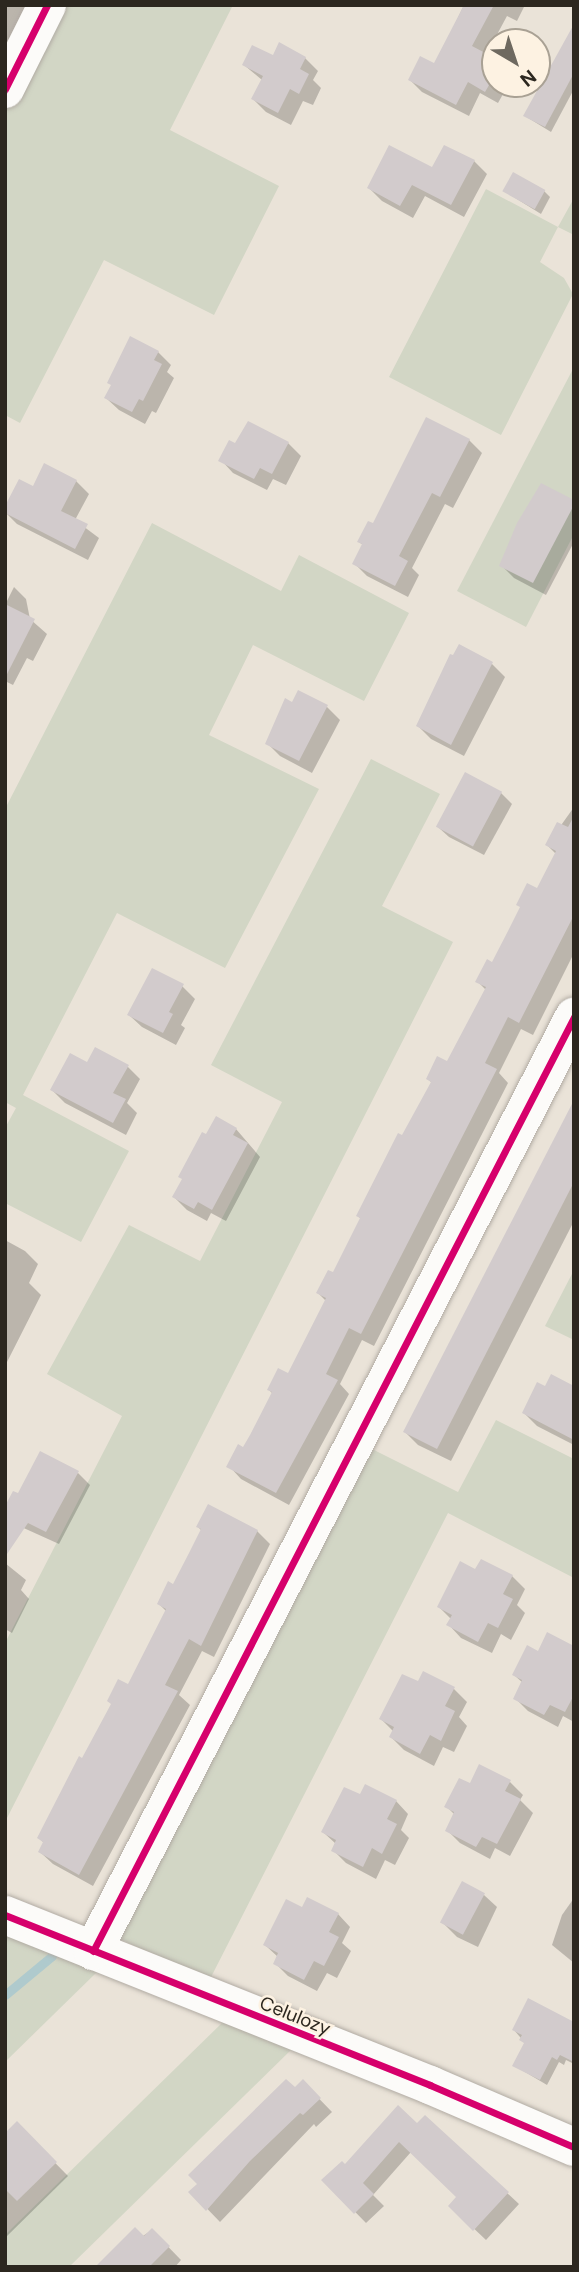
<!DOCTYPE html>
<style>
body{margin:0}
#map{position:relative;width:579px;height:2272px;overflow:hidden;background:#eae3d8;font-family:"DM Sans",sans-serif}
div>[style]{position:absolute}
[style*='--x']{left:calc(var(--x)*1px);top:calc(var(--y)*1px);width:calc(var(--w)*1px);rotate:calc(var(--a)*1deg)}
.green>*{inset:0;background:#d2d6c5}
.shadow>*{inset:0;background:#0003}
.stream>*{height:9px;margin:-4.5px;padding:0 4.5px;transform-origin:4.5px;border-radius:4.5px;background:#afcacd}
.building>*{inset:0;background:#d2cbcc;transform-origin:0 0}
.roads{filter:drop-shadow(0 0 2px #b1aba3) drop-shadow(0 0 2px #b1aba3)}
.minor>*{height:38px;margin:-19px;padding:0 19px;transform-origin:19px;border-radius:19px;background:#fcfbf9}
.cycleway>*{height:7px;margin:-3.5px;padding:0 3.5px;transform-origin:3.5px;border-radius:3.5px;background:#d6006c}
span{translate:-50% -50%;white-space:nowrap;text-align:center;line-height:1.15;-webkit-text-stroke:5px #fdf2e2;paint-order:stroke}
.street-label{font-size:19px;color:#2c271f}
.frame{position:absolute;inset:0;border:7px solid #2c271f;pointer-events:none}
.north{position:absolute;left:481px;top:28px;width:70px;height:70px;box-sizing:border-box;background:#fdf2e2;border:2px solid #a9a194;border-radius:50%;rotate:141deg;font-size:19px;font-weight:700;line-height:28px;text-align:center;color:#2c271f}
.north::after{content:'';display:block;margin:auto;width:24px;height:32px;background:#6e6960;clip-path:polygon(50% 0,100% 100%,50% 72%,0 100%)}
</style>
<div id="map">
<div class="green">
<i style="clip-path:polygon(58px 5px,233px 5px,170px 130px,279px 186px,214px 315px,104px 260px,20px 423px,5px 415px,5px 110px)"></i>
<i style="clip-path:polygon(486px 189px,558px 227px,574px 198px,574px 235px,558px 227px,540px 262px,564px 278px,573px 294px,501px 435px,389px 377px)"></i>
<i style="clip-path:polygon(574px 367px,574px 534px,526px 627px,457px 591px)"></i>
<i style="clip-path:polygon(152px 523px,281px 591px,299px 555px,409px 613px,364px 701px,253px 645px,209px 735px,319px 789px,225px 968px,117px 913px,23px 1095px,129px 1151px,81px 1242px,5px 1203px,5px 1128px,16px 1108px,5px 1102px,5px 809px)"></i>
<i style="clip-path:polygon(371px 759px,440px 794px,382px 906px,453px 942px,5px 1822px,5px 1643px,122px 1416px,47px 1374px,129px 1225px,200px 1261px,282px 1102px,211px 1065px)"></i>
<i style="clip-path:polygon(574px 1270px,574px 1340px,545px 1326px)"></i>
<i style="clip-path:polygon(496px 1420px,574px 1459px,574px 1578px,448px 1513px,209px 1981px,120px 1939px,372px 1449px,458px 1492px)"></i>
<i style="clip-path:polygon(5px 1932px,97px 1972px,5px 2062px)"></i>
<i style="clip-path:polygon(224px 2021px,293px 2048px,69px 2267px,5px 2267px,5px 2235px)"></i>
</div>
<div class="shadow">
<i style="clip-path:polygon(5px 5px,26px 5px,5px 46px)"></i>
<i style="clip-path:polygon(464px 5px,525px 5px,517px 21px,507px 16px,486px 55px,495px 63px,495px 84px,506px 84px,507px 87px,498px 103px,480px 93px,469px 116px,422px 92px,410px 80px,435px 66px)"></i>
<i style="clip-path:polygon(574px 27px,574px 89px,551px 132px,525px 116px)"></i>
<i style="clip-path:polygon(273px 58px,305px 58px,318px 71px,313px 80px,321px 88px,313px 105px,303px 101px,291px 125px,266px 112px,253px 99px,262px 80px,244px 65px)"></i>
<i style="clip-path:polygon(474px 161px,487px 174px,464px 217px,425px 196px,413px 218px,382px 201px,369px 188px)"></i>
<i style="clip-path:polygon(504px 191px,544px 191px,550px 197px,541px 214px)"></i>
<i style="clip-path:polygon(158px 352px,171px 365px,167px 372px,174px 378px,156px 413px,152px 411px,145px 424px,119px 410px,106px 398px)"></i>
<i style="clip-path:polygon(469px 440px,482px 453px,453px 508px,445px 504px,412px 568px,419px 575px,408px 597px,367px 576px,354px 563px,363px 545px,359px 542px)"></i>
<i style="clip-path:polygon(288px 443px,301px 456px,286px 485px,273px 479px,267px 490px,233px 473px,221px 460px,236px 445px)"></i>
<i style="clip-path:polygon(76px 481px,89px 494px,75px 520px,99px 538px,88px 560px,17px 524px,5px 512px,33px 488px)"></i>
<i style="clip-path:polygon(574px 502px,574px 542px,546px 595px,514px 578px,501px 565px)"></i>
<i style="clip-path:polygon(14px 587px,26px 599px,30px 619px,47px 634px,33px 661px,27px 658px,13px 685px,5px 681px,5px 605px)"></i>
<i style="clip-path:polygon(460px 646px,492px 664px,505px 677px,464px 756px,431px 739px,418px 726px)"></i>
<i style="clip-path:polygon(299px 692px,327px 707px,340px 720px,312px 773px,280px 756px,268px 744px)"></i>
<i style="clip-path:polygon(501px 793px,512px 804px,484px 855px,449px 837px,438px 827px)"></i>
<i style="clip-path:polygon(574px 807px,574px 953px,533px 1035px,521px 1029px,499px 1073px,508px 1083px,374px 1346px,362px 1340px,340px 1384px,349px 1394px,289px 1505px,241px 1479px,229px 1466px,244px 1449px,273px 1394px,269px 1390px,289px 1375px,326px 1301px,318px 1293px,334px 1274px,361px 1219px,358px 1216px,432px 1083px,428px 1079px,448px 1064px,486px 990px,478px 982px,492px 965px,537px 890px,556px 854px,547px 845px)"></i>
<i style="clip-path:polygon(182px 986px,195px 999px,181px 1025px,185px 1028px,176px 1045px,142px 1027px,129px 1015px)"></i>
<i style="clip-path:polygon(87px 1064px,127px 1066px,140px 1079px,127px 1103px,137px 1113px,126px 1135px,65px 1103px,52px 1090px)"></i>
<i style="clip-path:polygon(574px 1104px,574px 1221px,451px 1461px,418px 1445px,405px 1432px)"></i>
<i style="clip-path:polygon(236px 1129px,260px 1157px,226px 1221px,211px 1213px,207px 1221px,187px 1210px,174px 1197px,206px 1136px)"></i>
<i style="clip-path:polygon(5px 1240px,25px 1251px,38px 1264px,29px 1283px,41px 1295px,5px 1366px)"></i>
<i style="clip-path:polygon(545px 1388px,574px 1388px,574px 1445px,537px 1426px,524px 1413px)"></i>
<i style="clip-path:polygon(78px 1473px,90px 1485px,59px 1544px,17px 1525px,19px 1495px)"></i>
<i style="clip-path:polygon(198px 1527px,257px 1531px,270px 1544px,214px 1657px,202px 1651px,179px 1695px,190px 1705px,93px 1886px,53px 1864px,40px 1852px,44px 1843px,39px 1838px,128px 1686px,167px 1612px,159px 1604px,174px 1586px,202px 1531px)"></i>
<i style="clip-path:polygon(5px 1563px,26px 1580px,21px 1590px,29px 1599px,12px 1633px,5px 1629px)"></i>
<i style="clip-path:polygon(476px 1571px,512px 1576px,525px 1589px,517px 1605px,525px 1613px,511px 1640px,501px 1634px,492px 1653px,461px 1638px,449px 1625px,451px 1619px,439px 1607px)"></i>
<i style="clip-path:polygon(574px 1648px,574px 1722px,563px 1716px,558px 1727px,528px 1711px,515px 1698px,523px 1683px,514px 1675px,538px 1653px)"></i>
<i style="clip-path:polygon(418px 1684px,454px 1689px,467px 1702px,459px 1717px,467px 1726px,454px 1752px,443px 1747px,434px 1766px,404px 1750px,391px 1737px,394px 1732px,381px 1719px)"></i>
<i style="clip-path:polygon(510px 1782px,523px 1795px,520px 1800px,533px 1813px,510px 1856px,495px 1848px,490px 1859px,460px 1843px,447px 1830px,455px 1815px,447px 1807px)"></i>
<i style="clip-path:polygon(360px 1797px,396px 1801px,408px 1814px,401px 1830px,409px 1838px,395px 1865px,385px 1860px,376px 1879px,346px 1863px,333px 1850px,336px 1844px,323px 1832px)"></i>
<i style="clip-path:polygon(462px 1884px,484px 1895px,497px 1907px,478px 1947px,457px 1937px,444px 1924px)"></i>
<i style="clip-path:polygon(574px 1898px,574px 1963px,552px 1945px,562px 1915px)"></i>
<i style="clip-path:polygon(302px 1910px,338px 1914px,350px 1927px,342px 1943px,351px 1951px,337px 1978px,327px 1973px,317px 1991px,288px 1976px,275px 1963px,278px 1957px,265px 1945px)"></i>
<i style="clip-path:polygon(574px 2024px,574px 2064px,566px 2060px,564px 2065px,559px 2062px,547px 2085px,515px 2066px,526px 2044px,514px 2030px)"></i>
<i style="clip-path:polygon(303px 2082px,332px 2112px,316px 2127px,314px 2124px,220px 2222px,191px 2192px)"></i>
<i style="clip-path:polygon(425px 2117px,519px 2204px,486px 2240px,450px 2206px,459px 2197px,411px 2152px,373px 2195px,384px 2206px,366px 2223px,324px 2180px,417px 2126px)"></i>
<i style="clip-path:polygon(17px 2124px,68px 2176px,5px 2238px,5px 2135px)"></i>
<i style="clip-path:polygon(152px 2230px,181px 2260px,175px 2267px,96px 2267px)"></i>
</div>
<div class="stream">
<i style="--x:5;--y:1995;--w:61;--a:-39.7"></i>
</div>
<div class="building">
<i style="clip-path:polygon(464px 5px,494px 5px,472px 46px,489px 55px,495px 75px,485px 92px,468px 82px,456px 105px,408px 80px,420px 56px,434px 63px)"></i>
<i style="clip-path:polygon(574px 24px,574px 73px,545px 127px,523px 116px)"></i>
<i style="clip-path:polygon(279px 42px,306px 57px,300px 69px,309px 74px,299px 94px,290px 89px,278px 113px,251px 99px,263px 76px,242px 65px,252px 45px,273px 55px)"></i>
<i style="clip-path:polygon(389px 145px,432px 167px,444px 145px,475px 160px,451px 205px,412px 185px,400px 206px,367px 188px)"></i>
<i style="left:513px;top:172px;width:37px;height:22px;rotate:29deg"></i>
<i style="clip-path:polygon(130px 336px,159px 351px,154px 360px,162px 364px,143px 401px,139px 399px,132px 412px,104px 398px,111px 385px,107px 383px)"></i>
<i style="clip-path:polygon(426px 417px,470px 439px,440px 497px,432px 493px,399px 556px,408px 561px,395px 586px,352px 564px,362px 544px,357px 542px,368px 521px,373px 523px)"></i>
<i style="clip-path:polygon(248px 421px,289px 442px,272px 474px,260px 468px,254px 479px,218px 461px,229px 440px,235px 443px)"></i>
<i style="clip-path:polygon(44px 463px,77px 480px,61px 511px,88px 524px,75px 549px,5px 513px,5px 506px,19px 479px,33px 486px)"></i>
<i style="clip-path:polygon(541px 483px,574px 500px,574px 505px,533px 583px,499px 566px,517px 523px)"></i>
<i style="clip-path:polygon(5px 604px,35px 619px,5px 678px)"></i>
<i style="clip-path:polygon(459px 644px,493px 662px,451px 745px,416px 726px,450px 654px,453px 655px)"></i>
<i style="clip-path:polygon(298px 690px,328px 705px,299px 761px,265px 744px,285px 698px,292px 702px)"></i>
<i style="left:465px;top:772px;width:42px;height:62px;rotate:28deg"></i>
<i style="clip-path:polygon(574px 816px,574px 915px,519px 1023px,508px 1017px,485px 1063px,497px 1069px,361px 1334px,349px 1328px,326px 1374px,338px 1380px,276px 1493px,226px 1467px,238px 1444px,243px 1447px,250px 1435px,272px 1392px,267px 1390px,278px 1368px,288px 1373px,326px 1298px,316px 1293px,328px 1270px,333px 1272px,360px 1218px,356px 1216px,398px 1133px,402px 1135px,431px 1082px,426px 1079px,437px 1056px,447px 1061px,486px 987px,475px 982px,487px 959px,492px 962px,508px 931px,520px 907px,516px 905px,527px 883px,537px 888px,556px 851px,545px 845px,557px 822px,568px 827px)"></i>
<i style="clip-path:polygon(152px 968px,184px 984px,169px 1012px,173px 1014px,163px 1033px,127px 1015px)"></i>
<i style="clip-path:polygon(95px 1047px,129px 1065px,113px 1093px,126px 1099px,113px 1123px,50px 1090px,70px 1053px,87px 1062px)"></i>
<i style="clip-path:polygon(574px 1100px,574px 1182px,437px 1449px,403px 1432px)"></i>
<i style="clip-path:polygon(216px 1116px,237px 1128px,233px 1135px,248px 1143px,212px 1210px,198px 1202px,194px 1209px,172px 1197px,182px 1179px,178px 1177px,202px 1132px,206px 1134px)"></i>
<i style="clip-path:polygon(551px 1374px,574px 1386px,574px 1440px,522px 1413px,537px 1382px,545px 1386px)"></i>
<i style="clip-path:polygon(40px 1451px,79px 1471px,46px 1532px,28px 1523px,5px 1557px,5px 1506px,13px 1491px,18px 1493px)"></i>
<i style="clip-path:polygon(208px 1504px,258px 1530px,201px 1646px,189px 1639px,165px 1685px,178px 1691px,79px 1875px,38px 1852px,43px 1842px,37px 1838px,79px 1756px,82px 1758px,111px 1704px,107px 1701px,118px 1679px,128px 1684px,166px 1609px,157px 1604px,168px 1581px,173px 1584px,189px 1553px,201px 1529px,196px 1527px)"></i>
<i style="clip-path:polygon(481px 1559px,513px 1575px,503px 1594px,513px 1599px,498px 1628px,488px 1623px,478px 1642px,446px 1625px,452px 1615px,437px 1607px,460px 1561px,475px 1569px)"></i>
<i style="clip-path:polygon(547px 1632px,574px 1646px,574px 1695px,565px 1712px,550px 1705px,544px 1715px,513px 1699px,522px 1680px,512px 1675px,527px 1645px,538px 1651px)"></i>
<i style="clip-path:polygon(423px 1671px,455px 1687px,445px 1706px,455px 1711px,441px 1741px,430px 1735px,420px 1754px,389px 1737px,394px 1727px,379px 1719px,402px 1674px,418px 1681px)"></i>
<i style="clip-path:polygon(479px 1764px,511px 1780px,505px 1791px,521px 1799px,497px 1844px,482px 1837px,476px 1847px,445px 1831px,454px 1812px,444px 1807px,459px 1778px,470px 1783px)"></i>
<i style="clip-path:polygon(365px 1784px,397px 1800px,387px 1819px,397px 1824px,382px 1854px,372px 1848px,363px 1867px,331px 1851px,336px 1840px,321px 1832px,344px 1787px,360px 1794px)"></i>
<i style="left:462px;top:1881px;width:26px;height:47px;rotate:28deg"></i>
<i style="clip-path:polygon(307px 1897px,339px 1913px,329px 1932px,339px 1937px,324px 1966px,314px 1961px,304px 1980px,273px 1964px,278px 1953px,263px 1945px,286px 1899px,302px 1907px)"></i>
<i style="clip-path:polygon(528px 1998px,574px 2022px,574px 2062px,560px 2055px,557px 2060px,552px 2057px,540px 2080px,512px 2066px,524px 2043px,519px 2040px,522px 2035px,512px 2030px)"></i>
<i style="clip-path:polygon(286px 2079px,295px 2087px,303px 2079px,321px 2098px,303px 2115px,300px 2113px,250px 2161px,206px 2211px,188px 2192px,197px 2184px,188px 2175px)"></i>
<i style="clip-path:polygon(398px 2105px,417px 2123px,425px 2115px,509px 2192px,473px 2231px,448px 2206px,456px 2197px,399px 2142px,363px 2183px,374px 2194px,354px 2214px,321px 2180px,342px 2161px,345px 2164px)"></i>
<i style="clip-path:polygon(17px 2121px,57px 2162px,17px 2201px,5px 2189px,5px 2133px)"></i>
<i style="clip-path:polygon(135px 2227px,144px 2236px,152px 2228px,170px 2246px,149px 2267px,95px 2267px)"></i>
</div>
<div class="roads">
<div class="minor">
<i style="--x:5;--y:89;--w:94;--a:-63.4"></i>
<i style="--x:5;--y:1915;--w:458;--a:21.8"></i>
<i style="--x:430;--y:2085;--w:157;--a:23.3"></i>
<i style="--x:93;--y:1951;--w:1051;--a:-62.75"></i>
</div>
</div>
<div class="cycleway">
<i style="--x:5;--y:89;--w:94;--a:-63.4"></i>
<i style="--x:5;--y:1915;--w:458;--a:21.8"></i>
<i style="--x:430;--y:2085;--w:157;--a:23.3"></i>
<i style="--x:93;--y:1951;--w:1051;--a:-62.75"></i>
</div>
<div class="street-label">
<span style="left:295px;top:2016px;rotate:22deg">Celulozy</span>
</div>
<div class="frame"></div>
<div class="north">N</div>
</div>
